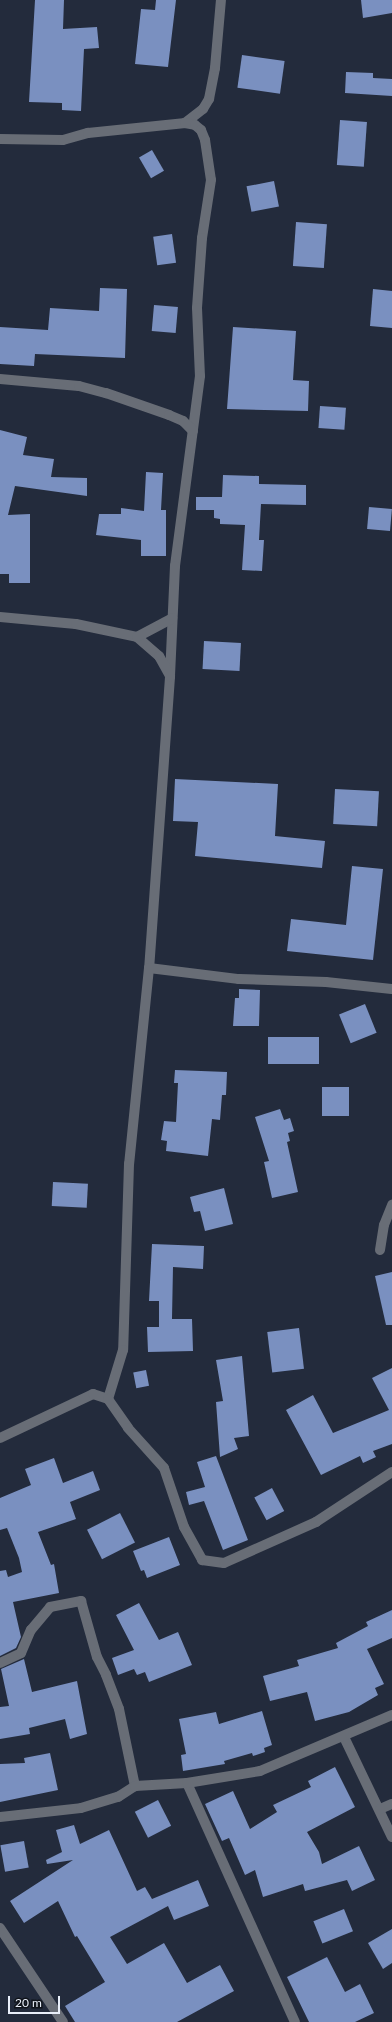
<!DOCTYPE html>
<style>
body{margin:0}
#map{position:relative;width:392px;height:2022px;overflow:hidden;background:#232b3c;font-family:Lato,sans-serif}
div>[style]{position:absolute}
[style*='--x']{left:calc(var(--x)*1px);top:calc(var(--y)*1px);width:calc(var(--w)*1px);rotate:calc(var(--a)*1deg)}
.building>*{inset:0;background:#7a90c0;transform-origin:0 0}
.minor>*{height:10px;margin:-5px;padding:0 5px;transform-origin:5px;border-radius:5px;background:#686d76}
span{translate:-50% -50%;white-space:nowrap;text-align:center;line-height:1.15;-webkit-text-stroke:4px #10141b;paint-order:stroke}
.scale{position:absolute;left:8px;top:1996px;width:52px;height:18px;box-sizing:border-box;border:2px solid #e9effa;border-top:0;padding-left:5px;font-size:12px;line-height:14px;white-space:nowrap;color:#e9effa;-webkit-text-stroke:3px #10141b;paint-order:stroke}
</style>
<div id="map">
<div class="building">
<i style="clip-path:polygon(35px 0,64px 0,63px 29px,97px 27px,99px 48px,84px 49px,81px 111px,62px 110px,62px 103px,29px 102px)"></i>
<i style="clip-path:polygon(156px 0,176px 0,168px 67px,135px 64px,141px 9px,155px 10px)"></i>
<i style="clip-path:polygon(361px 0,392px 0,392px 13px,363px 18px)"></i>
<i style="left:242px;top:55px;width:43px;height:33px;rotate:8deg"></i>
<i style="clip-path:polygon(346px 72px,373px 73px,373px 78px,392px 79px,392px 96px,345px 93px)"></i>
<i style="left:340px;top:120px;width:27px;height:45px;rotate:4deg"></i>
<i style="left:152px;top:150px;width:24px;height:15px;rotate:60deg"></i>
<i style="left:274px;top:181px;width:26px;height:28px;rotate:79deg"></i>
<i style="left:296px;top:222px;width:31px;height:44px;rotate:4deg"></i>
<i style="left:172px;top:234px;width:29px;height:19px;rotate:82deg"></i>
<i style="clip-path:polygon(100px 288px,127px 289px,125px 358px,35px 354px,34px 366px,0 364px,0 327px,48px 330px,50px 308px,99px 311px)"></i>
<i style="clip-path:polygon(373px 289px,392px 291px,392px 328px,370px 326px)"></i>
<i style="left:154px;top:305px;width:24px;height:26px;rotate:5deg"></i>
<i style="clip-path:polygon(233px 327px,296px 331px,293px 380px,309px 381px,308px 411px,227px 409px)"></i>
<i style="left:320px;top:406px;width:26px;height:22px;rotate:4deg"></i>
<i style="clip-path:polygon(0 430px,27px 437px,23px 455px,54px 459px,51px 477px,87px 478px,87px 496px,15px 486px,8px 515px,30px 514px,30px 583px,9px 583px,9px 574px,0 574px)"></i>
<i style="clip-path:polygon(146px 472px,163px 473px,161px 510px,166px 510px,166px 556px,141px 556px,141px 540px,96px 535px,99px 514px,121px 514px,121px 508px,144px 511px)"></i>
<i style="clip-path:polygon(223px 475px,259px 476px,259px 484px,306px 485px,306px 505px,261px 504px,259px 540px,264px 540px,262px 571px,242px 570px,245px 525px,220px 524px,220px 519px,214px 518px,214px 510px,196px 510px,196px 497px,222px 497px)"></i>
<i style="left:369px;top:507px;width:23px;height:22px;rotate:5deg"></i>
<i style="left:204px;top:641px;width:37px;height:28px;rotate:3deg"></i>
<i style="clip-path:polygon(175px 779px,278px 784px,275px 836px,325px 841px,322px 868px,195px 856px,198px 822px,173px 821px)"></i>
<i style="left:335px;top:789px;width:44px;height:35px;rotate:3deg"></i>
<i style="clip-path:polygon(352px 866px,383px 869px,373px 960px,287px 951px,291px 919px,346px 925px)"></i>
<i style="clip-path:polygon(239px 989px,260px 990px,259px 1026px,233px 1026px,235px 998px,239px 998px)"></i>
<i style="left:365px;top:1004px;width:31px;height:28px;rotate:68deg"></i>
<i style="left:268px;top:1037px;width:51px;height:27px"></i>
<i style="clip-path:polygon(175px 1070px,227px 1072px,226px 1095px,222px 1095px,220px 1120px,212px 1119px,208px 1156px,166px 1151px,167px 1141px,161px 1140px,164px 1121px,176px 1122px,178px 1083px,174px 1083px)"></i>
<i style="left:322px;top:1087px;width:27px;height:29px"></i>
<i style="clip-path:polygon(280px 1109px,284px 1120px,290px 1118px,294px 1131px,288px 1133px,290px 1141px,287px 1142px,298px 1192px,272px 1198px,264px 1162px,269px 1161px,255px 1117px)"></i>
<i style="left:53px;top:1182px;width:35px;height:24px;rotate:3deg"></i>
<i style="clip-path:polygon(224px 1188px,233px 1224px,205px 1231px,200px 1211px,194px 1212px,190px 1197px)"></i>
<i style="clip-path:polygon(152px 1244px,204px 1246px,203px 1269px,173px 1267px,172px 1319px,192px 1319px,193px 1351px,148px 1352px,147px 1327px,159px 1327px,159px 1301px,149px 1301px)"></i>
<i style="clip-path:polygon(392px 1272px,392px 1325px,386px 1325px,375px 1276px)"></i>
<i style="left:299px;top:1328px;width:41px;height:32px;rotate:83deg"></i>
<i style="clip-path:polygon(242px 1356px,249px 1436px,234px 1438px,238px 1449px,220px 1457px,216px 1402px,223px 1401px,216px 1360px)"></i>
<i style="clip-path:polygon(392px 1368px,392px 1444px,373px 1451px,376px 1457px,363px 1463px,360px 1456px,321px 1475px,286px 1410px,313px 1395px,333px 1433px,389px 1410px,372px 1378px)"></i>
<i style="left:146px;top:1370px;width:16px;height:13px;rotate:79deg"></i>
<i style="clip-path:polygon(216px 1456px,248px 1540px,223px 1550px,204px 1501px,189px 1505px,186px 1492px,205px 1487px,197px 1462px)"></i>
<i style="clip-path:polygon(54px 1458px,63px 1483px,93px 1471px,100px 1490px,70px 1502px,76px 1519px,38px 1532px,51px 1565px,54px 1564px,59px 1593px,13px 1602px,21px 1637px,16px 1648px,0 1656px,0 1571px,6px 1570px,8px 1577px,22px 1572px,19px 1558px,7px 1528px,0 1530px,0 1498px,31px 1485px,25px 1469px)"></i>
<i style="left:272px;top:1488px;width:26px;height:20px;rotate:62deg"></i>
<i style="left:120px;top:1513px;width:33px;height:37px;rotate:63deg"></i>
<i style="clip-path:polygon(169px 1537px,180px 1565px,147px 1578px,144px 1570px,141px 1571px,133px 1551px)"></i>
<i style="clip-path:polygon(139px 1603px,159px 1640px,178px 1632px,192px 1665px,149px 1682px,145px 1672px,137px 1675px,134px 1669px,118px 1675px,112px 1658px,134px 1650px,116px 1615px)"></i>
<i style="clip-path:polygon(392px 1610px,392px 1638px,367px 1649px,384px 1684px,375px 1688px,378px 1695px,349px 1712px,315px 1721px,307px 1692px,270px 1701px,263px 1676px,299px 1666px,297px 1660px,338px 1648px,336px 1643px,368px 1626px,366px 1622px)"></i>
<i style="clip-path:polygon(24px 1659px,32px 1692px,77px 1681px,87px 1734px,70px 1739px,65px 1719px,29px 1728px,30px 1734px,0 1739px,0 1707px,9px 1706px,1px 1669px)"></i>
<i style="clip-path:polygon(262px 1711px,272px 1745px,264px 1748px,265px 1752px,253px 1756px,252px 1753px,224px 1761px,225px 1764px,183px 1771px,181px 1755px,186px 1754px,179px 1719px,216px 1712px,219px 1724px)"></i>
<i style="clip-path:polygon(50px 1753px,58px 1790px,0 1802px,0 1764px,25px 1763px,24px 1758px)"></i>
<i style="clip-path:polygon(335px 1767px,355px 1807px,307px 1832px,319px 1852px,322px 1864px,359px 1846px,375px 1880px,352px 1891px,347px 1880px,305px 1891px,303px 1884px,263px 1897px,255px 1870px,245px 1875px,229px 1838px,222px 1841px,205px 1804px,233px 1791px,250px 1829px,277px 1812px,273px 1805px,311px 1787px,308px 1781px)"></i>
<i style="left:158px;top:1800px;width:29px;height:26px;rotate:63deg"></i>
<i style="clip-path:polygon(74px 1825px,80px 1844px,109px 1830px,137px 1891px,145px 1887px,152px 1899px,198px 1880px,209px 1906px,174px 1920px,168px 1906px,110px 1937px,127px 1964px,164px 1943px,187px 1983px,220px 1965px,234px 1991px,177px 2022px,75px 2022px,65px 2006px,105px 1982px,77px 1936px,75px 1937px,58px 1901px,24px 1923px,10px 1901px,73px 1860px,47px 1864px,46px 1860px,62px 1852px,56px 1830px)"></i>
<i style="left:24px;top:1841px;width:27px;height:24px;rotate:80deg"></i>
<i style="left:344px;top:1909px;width:24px;height:33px;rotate:68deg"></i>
<i style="clip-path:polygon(392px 1929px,392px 1963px,383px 1969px,368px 1943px)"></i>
<i style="clip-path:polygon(327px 1957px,345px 1992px,360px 1984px,374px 2013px,355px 2022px,309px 2022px,287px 1977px)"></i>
</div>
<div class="minor">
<i style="--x:185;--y:123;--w:23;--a:-38"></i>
<i style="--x:203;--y:109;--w:12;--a:-59"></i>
<i style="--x:209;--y:99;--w:32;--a:-79"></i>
<i style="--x:215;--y:68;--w:68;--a:-85"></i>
<i style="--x:0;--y:139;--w:63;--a:0.9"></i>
<i style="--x:63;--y:140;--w:26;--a:-16"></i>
<i style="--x:88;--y:133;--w:98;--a:-5.9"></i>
<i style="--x:185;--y:123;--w:10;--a:11"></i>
<i style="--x:195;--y:125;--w:8;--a:40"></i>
<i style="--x:201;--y:130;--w:11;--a:68"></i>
<i style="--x:205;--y:140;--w:40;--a:81.5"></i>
<i style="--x:211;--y:180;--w:59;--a:98.8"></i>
<i style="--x:202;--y:238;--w:70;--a:94.1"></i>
<i style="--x:197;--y:308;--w:68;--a:87.5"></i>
<i style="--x:200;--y:376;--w:192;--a:97.5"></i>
<i style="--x:175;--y:566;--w:111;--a:92.6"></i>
<i style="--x:170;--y:677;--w:292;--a:94.1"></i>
<i style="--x:149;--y:968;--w:197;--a:95.8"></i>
<i style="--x:129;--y:1164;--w:186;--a:91.8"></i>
<i style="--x:123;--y:1350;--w:51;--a:107"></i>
<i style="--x:0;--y:379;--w:79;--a:5.1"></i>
<i style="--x:79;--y:386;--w:28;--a:15"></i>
<i style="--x:106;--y:393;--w:67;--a:19.2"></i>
<i style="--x:169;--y:415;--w:15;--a:23"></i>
<i style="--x:183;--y:421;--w:14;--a:45"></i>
<i style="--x:0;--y:617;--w:76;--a:5.3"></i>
<i style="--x:76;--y:624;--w:62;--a:12"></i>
<i style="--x:137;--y:637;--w:29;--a:41"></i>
<i style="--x:159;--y:656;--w:23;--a:61"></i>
<i style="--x:137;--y:637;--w:40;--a:-28"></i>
<i style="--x:149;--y:968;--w:91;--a:7"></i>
<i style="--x:239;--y:979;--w:87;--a:2"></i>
<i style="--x:326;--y:982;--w:66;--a:6.1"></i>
<i style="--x:380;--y:1250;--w:25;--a:-81"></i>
<i style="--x:384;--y:1225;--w:22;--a:-68"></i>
<i style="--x:0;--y:1438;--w:103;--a:-25.3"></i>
<i style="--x:93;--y:1394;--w:16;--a:18"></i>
<i style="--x:108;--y:1399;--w:35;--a:55"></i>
<i style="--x:128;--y:1428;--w:54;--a:48"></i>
<i style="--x:164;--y:1468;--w:62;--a:71.3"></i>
<i style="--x:184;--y:1527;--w:38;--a:61"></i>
<i style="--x:202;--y:1560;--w:22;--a:8"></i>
<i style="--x:224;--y:1563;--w:101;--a:-24"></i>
<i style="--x:316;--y:1522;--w:91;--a:-33.3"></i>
<i style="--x:0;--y:1663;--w:23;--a:-25"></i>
<i style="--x:21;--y:1653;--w:25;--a:-67"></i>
<i style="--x:31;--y:1630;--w:30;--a:-50"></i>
<i style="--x:50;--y:1607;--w:32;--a:-11"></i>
<i style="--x:81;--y:1601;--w:58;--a:74.1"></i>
<i style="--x:97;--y:1657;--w:20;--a:63"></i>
<i style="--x:106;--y:1675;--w:36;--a:69"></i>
<i style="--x:119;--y:1709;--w:79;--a:78.3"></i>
<i style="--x:344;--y:1737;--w:111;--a:64.4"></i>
<i style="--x:187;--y:1783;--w:262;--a:65.7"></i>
<i style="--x:380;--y:1809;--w:13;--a:-23"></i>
<i style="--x:0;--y:1817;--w:81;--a:-6.3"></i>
<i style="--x:81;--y:1808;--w:39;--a:-17"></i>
<i style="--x:118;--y:1797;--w:20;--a:-33"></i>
<i style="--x:135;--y:1786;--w:52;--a:-3.3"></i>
<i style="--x:187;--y:1783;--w:74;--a:-9.3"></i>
<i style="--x:260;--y:1771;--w:143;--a:-23"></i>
<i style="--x:0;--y:1928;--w:113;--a:56.2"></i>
</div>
<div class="scale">20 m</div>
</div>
